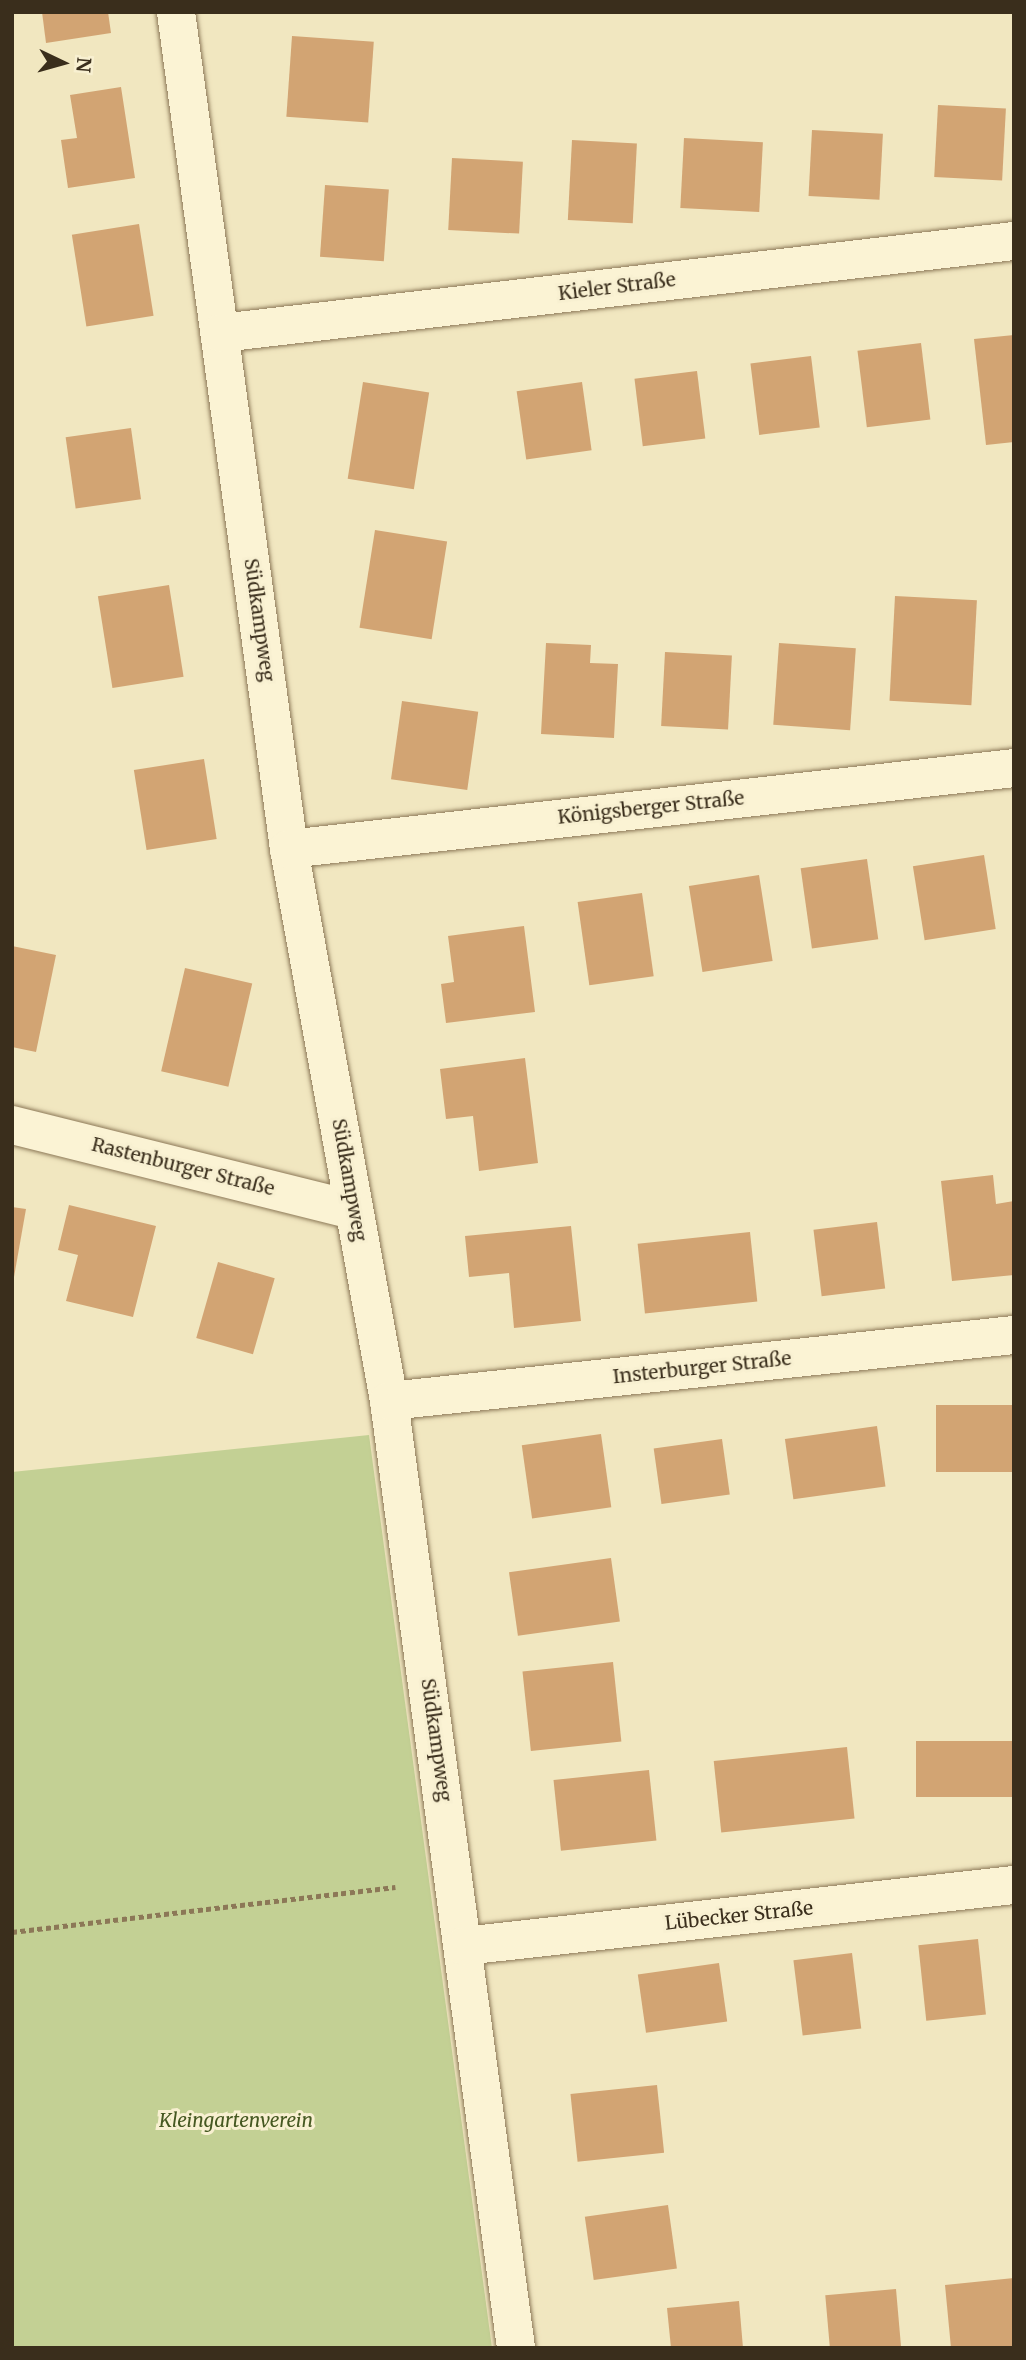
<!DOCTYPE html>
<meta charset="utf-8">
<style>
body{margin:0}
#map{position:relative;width:1026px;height:2360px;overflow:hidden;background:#f1e7c0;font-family:Merriweather,serif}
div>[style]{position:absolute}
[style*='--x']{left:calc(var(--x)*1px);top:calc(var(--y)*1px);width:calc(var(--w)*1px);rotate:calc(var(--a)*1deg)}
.green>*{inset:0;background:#c3d094}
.building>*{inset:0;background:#d2a473;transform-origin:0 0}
.path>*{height:4.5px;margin-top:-2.25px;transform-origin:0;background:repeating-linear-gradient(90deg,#8c7857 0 5px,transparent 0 8.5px)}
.roads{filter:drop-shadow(0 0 2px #8c7857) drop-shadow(0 0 2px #8c7857)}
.minor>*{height:38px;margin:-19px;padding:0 19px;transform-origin:19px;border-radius:19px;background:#fbf3d4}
span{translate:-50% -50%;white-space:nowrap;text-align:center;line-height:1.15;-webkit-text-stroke:6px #f8f0d1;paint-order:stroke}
.street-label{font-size:19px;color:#3a2e1c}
.park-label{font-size:19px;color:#455821;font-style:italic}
.frame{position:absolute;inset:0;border:14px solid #3a2e1c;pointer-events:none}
.north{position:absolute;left:28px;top:28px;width:70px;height:70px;-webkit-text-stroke:5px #f8f0d1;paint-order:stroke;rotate:95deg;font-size:19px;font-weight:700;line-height:28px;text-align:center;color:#3a2e1c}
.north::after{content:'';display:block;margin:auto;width:24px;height:32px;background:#3a2e1c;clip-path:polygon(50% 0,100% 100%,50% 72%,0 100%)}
</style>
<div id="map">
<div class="green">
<i style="clip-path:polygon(369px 1435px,492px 2348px,12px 2348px,12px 1472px)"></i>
</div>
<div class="building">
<i style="clip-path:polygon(42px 12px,108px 12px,111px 33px,46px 43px)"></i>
<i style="left:292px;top:36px;width:82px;height:81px;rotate:4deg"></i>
<i style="clip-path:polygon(121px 87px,135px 178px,68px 188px,61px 140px,77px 138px,70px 95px)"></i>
<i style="left:938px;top:105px;width:68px;height:72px;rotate:3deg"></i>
<i style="left:812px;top:130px;width:71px;height:66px;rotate:3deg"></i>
<i style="left:684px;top:138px;width:79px;height:70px;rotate:3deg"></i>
<i style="left:572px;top:140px;width:65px;height:80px;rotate:3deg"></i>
<i style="left:452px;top:158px;width:71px;height:72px;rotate:3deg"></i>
<i style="left:325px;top:185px;width:64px;height:72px;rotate:4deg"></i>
<i style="left:139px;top:224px;width:93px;height:68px;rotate:81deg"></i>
<i style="clip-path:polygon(1014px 335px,1014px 442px,986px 445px,974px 339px)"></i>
<i style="left:921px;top:343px;width:77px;height:64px;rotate:83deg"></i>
<i style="left:811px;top:356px;width:72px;height:61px;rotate:83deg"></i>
<i style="left:697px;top:371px;width:68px;height:63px;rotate:83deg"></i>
<i style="left:363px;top:382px;width:67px;height:98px;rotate:9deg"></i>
<i style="left:582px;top:382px;width:69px;height:66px;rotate:82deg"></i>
<i style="left:131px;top:428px;width:72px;height:66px;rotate:82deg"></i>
<i style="left:375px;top:530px;width:73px;height:99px;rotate:9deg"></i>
<i style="left:169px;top:585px;width:93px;height:72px;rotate:81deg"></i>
<i style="left:895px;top:596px;width:82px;height:105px;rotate:3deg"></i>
<i style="clip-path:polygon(546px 643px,591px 645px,590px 663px,618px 664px,614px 738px,541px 734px)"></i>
<i style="left:779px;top:643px;width:77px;height:82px;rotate:4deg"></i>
<i style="left:665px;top:652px;width:67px;height:74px;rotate:3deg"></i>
<i style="left:402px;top:701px;width:77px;height:79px;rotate:8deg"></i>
<i style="left:204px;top:759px;width:81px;height:71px;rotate:81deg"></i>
<i style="left:984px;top:855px;width:75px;height:72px;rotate:81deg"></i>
<i style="left:867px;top:859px;width:81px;height:67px;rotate:82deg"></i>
<i style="left:759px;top:875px;width:87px;height:71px;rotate:81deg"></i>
<i style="left:642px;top:893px;width:84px;height:65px;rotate:82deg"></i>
<i style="clip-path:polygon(524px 926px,535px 1012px,446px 1023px,441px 984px,454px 982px,448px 936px)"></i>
<i style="clip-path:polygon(12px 946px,56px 955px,36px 1052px,12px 1047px)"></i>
<i style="left:185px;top:968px;width:69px;height:106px;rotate:13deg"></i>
<i style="clip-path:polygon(525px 1058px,538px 1163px,479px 1171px,473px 1116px,446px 1119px,440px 1069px)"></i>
<i style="clip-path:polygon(993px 1175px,996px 1204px,1014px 1201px,1014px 1275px,952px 1281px,941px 1181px)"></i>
<i style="clip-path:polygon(69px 1205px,156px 1226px,133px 1317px,66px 1301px,78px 1255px,58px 1250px)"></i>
<i style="clip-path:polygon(12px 1207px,26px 1209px,14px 1277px,12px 1277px)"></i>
<i style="left:877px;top:1222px;width:67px;height:64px;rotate:83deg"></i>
<i style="clip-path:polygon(571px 1226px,581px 1321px,514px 1328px,509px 1273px,469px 1277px,465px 1236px)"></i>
<i style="left:750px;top:1232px;width:70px;height:113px;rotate:84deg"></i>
<i style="left:218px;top:1262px;width:59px;height:79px;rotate:16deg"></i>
<i style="left:1014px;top:1405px;width:67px;height:78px;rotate:90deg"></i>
<i style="left:877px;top:1426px;width:61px;height:93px;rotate:82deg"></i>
<i style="left:601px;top:1434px;width:74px;height:80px;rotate:82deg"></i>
<i style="left:722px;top:1439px;width:56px;height:69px;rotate:82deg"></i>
<i style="left:611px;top:1558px;width:64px;height:103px;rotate:82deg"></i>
<i style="left:613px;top:1662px;width:80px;height:91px;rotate:84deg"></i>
<i style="left:1014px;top:1741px;width:56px;height:98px;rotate:90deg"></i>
<i style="left:847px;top:1747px;width:72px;height:134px;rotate:84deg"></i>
<i style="left:649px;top:1770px;width:71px;height:96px;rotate:84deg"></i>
<i style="left:978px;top:1939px;width:76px;height:60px;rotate:84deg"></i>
<i style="left:852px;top:1953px;width:76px;height:59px;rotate:83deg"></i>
<i style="left:719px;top:1963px;width:59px;height:82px;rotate:82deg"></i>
<i style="left:657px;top:2085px;width:68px;height:87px;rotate:84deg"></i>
<i style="left:668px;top:2205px;width:64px;height:84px;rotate:82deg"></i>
<i style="clip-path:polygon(1014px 2278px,1014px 2347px,951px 2348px,945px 2285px)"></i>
<i style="left:896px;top:2289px;width:59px;height:71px;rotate:85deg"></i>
<i style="clip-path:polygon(739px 2301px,743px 2348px,671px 2348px,667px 2308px)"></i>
</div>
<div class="path">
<i style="--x:12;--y:1932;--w:386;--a:-6.7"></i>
</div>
<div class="roads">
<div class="minor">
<i style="--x:176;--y:12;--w:845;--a:82.31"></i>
<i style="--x:289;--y:849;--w:561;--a:79.73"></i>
<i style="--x:389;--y:1401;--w:955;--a:82.36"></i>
<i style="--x:221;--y:333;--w:798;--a:-6.62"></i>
<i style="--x:289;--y:849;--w:730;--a:-6.37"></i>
<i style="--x:12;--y:1125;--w:352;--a:14"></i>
<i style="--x:389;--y:1401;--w:628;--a:-6.03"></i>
<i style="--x:464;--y:1946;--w:553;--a:-6.33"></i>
</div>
</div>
<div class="street-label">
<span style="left:617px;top:287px;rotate:-7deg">Kieler Straße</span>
<span style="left:259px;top:620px;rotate:82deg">Südkampweg</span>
<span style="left:651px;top:808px;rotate:-6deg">Königsberger Straße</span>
<span style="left:183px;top:1167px;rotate:14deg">Rastenburger Straße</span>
<span style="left:349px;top:1180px;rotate:80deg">Südkampweg</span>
<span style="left:702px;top:1368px;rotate:-6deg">Insterburger Straße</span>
<span style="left:436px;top:1740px;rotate:82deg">Südkampweg</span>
<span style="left:739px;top:1916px;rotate:-6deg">Lübecker Straße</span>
</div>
<div class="park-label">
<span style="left:236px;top:2121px">Kleingartenverein</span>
</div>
<div class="frame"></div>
<div class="north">N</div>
</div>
